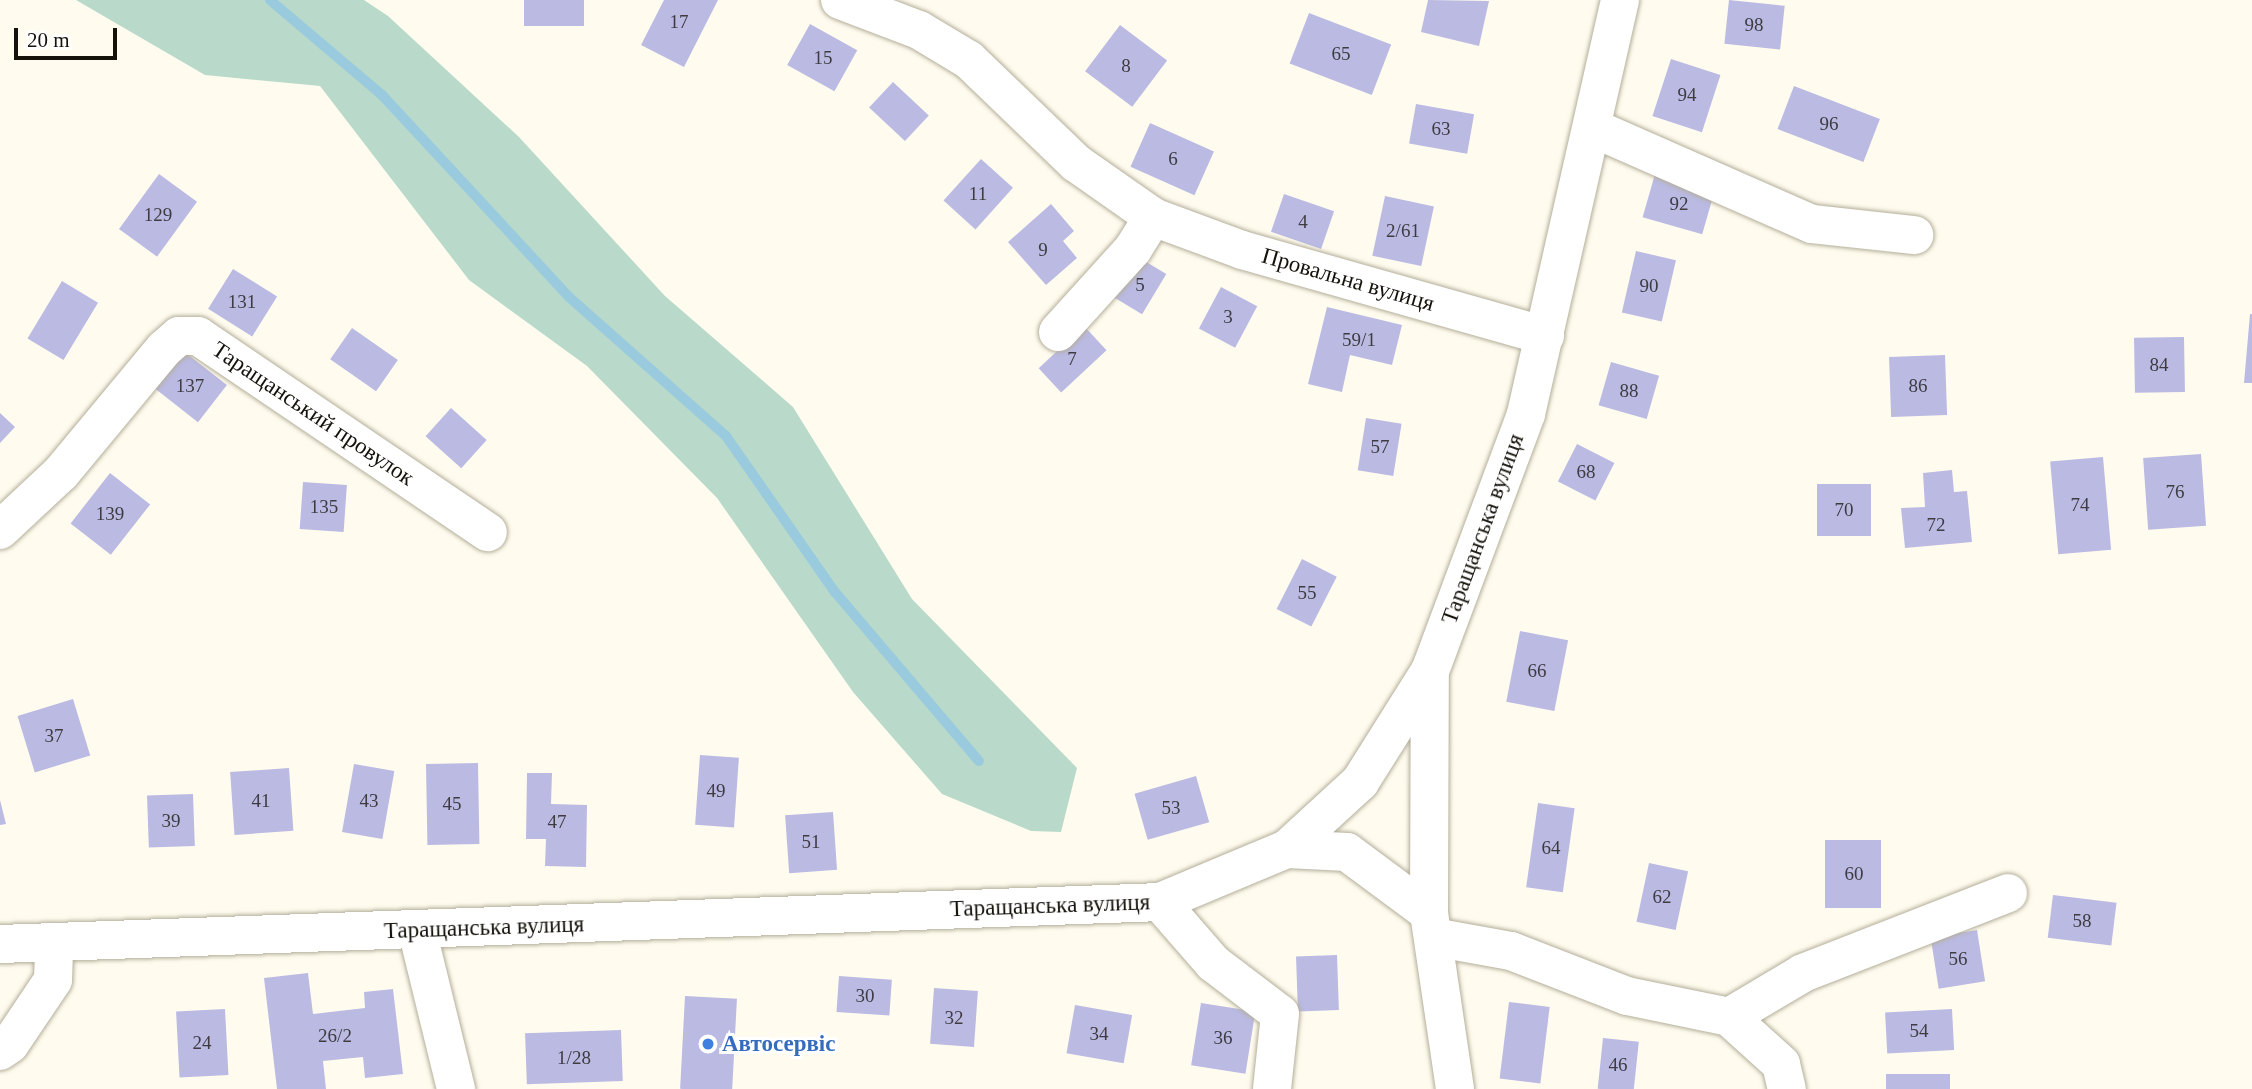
<!DOCTYPE html>
<meta charset="utf-8">
<style>
body{margin:0}
#map{position:relative;width:2252px;height:1089px;overflow:hidden;background:#fffcef;font-family:"Times New Roman",serif}
div>[style]{position:absolute}
[style*='--x']{left:calc(var(--x)*1px);top:calc(var(--y)*1px);width:calc(var(--w)*1px);rotate:calc(var(--a)*1deg)}
.green>*{inset:0;background:#b9daca}
.stream>*{height:10px;margin:-5px;padding:0 5px;transform-origin:5px;border-radius:5px;background:#9acade}
.building>*{inset:0;background:#babae3;transform-origin:0 0}
.roads{filter:drop-shadow(0 0 2px #b4ae9a) drop-shadow(0 0 2px #b4ae9a)}
.minor>*{height:38px;margin:-19px;padding:0 19px;transform-origin:19px;border-radius:19px;background:#fff}
.major>*{height:38px;margin:-19px;padding:0 19px;transform-origin:19px;border-radius:19px;background:#fff}
.dots>*{width:19px;height:19px;translate:-50% -50%;box-sizing:border-box;border:4px solid #fff;border-radius:50%}
span{translate:-50% -50%;white-space:nowrap;text-align:center;line-height:1.15;-webkit-text-stroke:6px #fff;paint-order:stroke}
.number-label{font-size:19px;color:#3e3c41}
.number-label span{-webkit-text-stroke-width:0}
.street-label{font-size:23px;color:#14120b}
.shop-label{font-size:23px;color:#366cbe;font-weight:700}
.left{translate:0 -50%;text-align:left}
.scale{position:absolute;left:14px;top:28px;width:103px;height:32px;box-sizing:border-box;border:4px solid #14120b;border-top:0;padding-left:9px;font-size:21px;line-height:24px;white-space:nowrap;color:#14120b;-webkit-text-stroke:5px #fff;paint-order:stroke}
</style>
<div id="map">
<div class="green">
<i style="clip-path:polygon(76px 0,364px 0,388px 16px,519px 137px,665px 296px,793px 407px,912px 599px,1077px 768px,1061px 832px,1031px 831px,942px 794px,853px 692px,717px 498px,587px 366px,469px 280px,320px 86px,205px 75px)"></i>
</div>
<div class="stream">
<i style="--x:270;--y:0;--w:147;--a:40.3"></i>
<i style="--x:382;--y:95;--w:275;--a:47.2"></i>
<i style="--x:569;--y:297;--w:210;--a:41.5"></i>
<i style="--x:726;--y:436;--w:190;--a:55.1"></i>
<i style="--x:835;--y:592;--w:222;--a:49.6"></i>
</div>
<div class="building">
<i style="left:524px;top:0;width:60px;height:26px"></i>
<i style="clip-path:polygon(664px 0,718px 0,684px 67px,641px 45px)"></i>
<i style="clip-path:polygon(1428px 0,1489px 1px,1479px 46px,1421px 32px)"></i>
<i style="left:1729px;top:0;width:56px;height:44px;rotate:6deg"></i>
<i style="left:1309px;top:13px;width:88px;height:54px;rotate:21deg"></i>
<i style="left:810px;top:24px;width:54px;height:47px;rotate:29deg"></i>
<i style="left:1120px;top:25px;width:59px;height:58px;rotate:37deg"></i>
<i style="left:1671px;top:59px;width:52px;height:60px;rotate:18deg"></i>
<i style="left:893px;top:82px;width:49px;height:35px;rotate:43deg"></i>
<i style="left:1794px;top:86px;width:92px;height:46px;rotate:21deg"></i>
<i style="left:1416px;top:104px;width:59px;height:40px;rotate:10deg"></i>
<i style="left:1150px;top:123px;width:70px;height:48px;rotate:24deg"></i>
<i style="left:981px;top:159px;width:43px;height:56px;rotate:42deg"></i>
<i style="left:159px;top:174px;width:47px;height:68px;rotate:36deg"></i>
<i style="left:1655px;top:174px;width:62px;height:45px;rotate:16deg"></i>
<i style="left:1284px;top:194px;width:53px;height:40px;rotate:19deg"></i>
<i style="left:1385px;top:196px;width:50px;height:61px;rotate:12deg"></i>
<i style="clip-path:polygon(1051px 204px,1074px 231px,1063px 241px,1077px 258px,1046px 285px,1008px 242px)"></i>
<i style="left:1636px;top:251px;width:41px;height:63px;rotate:13deg"></i>
<i style="left:1138px;top:257px;width:33px;height:47px;rotate:31deg"></i>
<i style="left:233px;top:269px;width:52px;height:47px;rotate:32deg"></i>
<i style="left:62px;top:281px;width:42px;height:67px;rotate:31deg"></i>
<i style="left:1221px;top:287px;width:41px;height:47px;rotate:28deg"></i>
<i style="clip-path:polygon(1327px 307px,1402px 325px,1392px 365px,1350px 355px,1342px 392px,1308px 384px)"></i>
<i style="clip-path:polygon(2250px 314px,2252px 314px,2252px 383px,2244px 383px)"></i>
<i style="left:1084px;top:326px;width:33px;height:62px;rotate:47deg"></i>
<i style="left:352px;top:328px;width:56px;height:38px;rotate:35deg"></i>
<i style="left:2184px;top:337px;width:55px;height:50px;rotate:89deg"></i>
<i style="left:182px;top:350px;width:57px;height:47px;rotate:38deg"></i>
<i style="left:1945px;top:355px;width:60px;height:56px;rotate:88deg"></i>
<i style="left:1611px;top:362px;width:50px;height:45px;rotate:16deg"></i>
<i style="left:451px;top:408px;width:48px;height:38px;rotate:42deg"></i>
<i style="clip-path:polygon(0 413px,15px 427px,0 443px)"></i>
<i style="left:1366px;top:418px;width:36px;height:53px;rotate:9deg"></i>
<i style="left:1577px;top:444px;width:42px;height:42px;rotate:27deg"></i>
<i style="left:2201px;top:454px;width:72px;height:58px;rotate:86deg"></i>
<i style="left:2103px;top:457px;width:93px;height:53px;rotate:85deg"></i>
<i style="clip-path:polygon(1952px 470px,1954px 492px,1967px 491px,1972px 542px,1905px 548px,1901px 508px,1925px 507px,1923px 473px)"></i>
<i style="left:110px;top:473px;width:51px;height:64px;rotate:38deg"></i>
<i style="left:303px;top:482px;width:44px;height:47px;rotate:4deg"></i>
<i style="left:1817px;top:484px;width:54px;height:52px"></i>
<i style="left:1302px;top:559px;width:39px;height:56px;rotate:27deg"></i>
<i style="left:1520px;top:631px;width:49px;height:72px;rotate:11deg"></i>
<i style="left:73px;top:699px;width:59px;height:58px;rotate:73deg"></i>
<i style="left:700px;top:755px;width:39px;height:70px;rotate:4deg"></i>
<i style="left:478px;top:763px;width:81px;height:52px;rotate:89deg"></i>
<i style="left:354px;top:764px;width:41px;height:69px;rotate:10deg"></i>
<i style="left:289px;top:768px;width:63px;height:59px;rotate:86deg"></i>
<i style="clip-path:polygon(527px 773px,552px 773px,551px 804px,587px 805px,586px 867px,545px 866px,546px 839px,526px 839px)"></i>
<i style="left:1196px;top:776px;width:48px;height:64px;rotate:74deg"></i>
<i style="left:193px;top:794px;width:52px;height:46px;rotate:88deg"></i>
<i style="clip-path:polygon(0 800px,6px 824px,0 825px)"></i>
<i style="left:1538px;top:803px;width:37px;height:85px;rotate:8deg"></i>
<i style="left:833px;top:812px;width:58px;height:48px;rotate:86deg"></i>
<i style="left:1825px;top:840px;width:56px;height:68px"></i>
<i style="left:1649px;top:863px;width:40px;height:60px;rotate:12deg"></i>
<i style="left:2053px;top:895px;width:64px;height:43px;rotate:7deg"></i>
<i style="left:1977px;top:930px;width:52px;height:47px;rotate:81deg"></i>
<i style="left:1337px;top:955px;width:55px;height:41px;rotate:88deg"></i>
<i style="clip-path:polygon(308px 973px,313px 1014px,365px 1008px,364px 992px,393px 989px,403px 1074px,365px 1078px,363px 1057px,323px 1061px,326px 1089px,277px 1089px,264px 978px)"></i>
<i style="left:839px;top:976px;width:53px;height:36px;rotate:4deg"></i>
<i style="left:934px;top:988px;width:44px;height:56px;rotate:4deg"></i>
<i style="left:685px;top:996px;width:52px;height:93px;rotate:3deg"></i>
<i style="left:1509px;top:1002px;width:41px;height:77px;rotate:7deg"></i>
<i style="left:1201px;top:1003px;width:55px;height:63px;rotate:9deg"></i>
<i style="left:1075px;top:1005px;width:58px;height:49px;rotate:10deg"></i>
<i style="left:225px;top:1009px;width:66px;height:49px;rotate:87deg"></i>
<i style="left:1952px;top:1009px;width:41px;height:67px;rotate:87deg"></i>
<i style="left:621px;top:1030px;width:51px;height:96px;rotate:88deg"></i>
<i style="left:1603px;top:1038px;width:36px;height:51px;rotate:6deg"></i>
<i style="left:1886px;top:1074px;width:64px;height:15px"></i>
</div>
<div class="roads">
<div class="minor">
<i style="--x:840;--y:0;--w:85;--a:20.8"></i>
<i style="--x:919;--y:30;--w:58;--a:31"></i>
<i style="--x:969;--y:60;--w:149;--a:43.9"></i>
<i style="--x:1076;--y:163;--w:94;--a:35"></i>
<i style="--x:1153;--y:217;--w:95;--a:20.3"></i>
<i style="--x:1242;--y:250;--w:315;--a:15.8"></i>
<i style="--x:1593;--y:128;--w:239;--a:23.7"></i>
<i style="--x:1812;--y:224;--w:103;--a:6.2"></i>
<i style="--x:1058;--y:332;--w:112;--a:-47.9"></i>
<i style="--x:1133;--y:249;--w:38;--a:-58"></i>
<i style="--x:0;--y:530;--w:83;--a:-43.1"></i>
<i style="--x:61;--y:473;--w:161;--a:-50.3"></i>
<i style="--x:164;--y:349;--w:20;--a:-41"></i>
<i style="--x:179;--y:336;--w:19;--a:0"></i>
<i style="--x:198;--y:336;--w:350;--a:34.1"></i>
<i style="--x:1160;--y:902;--w:81;--a:49"></i>
<i style="--x:1213;--y:963;--w:84;--a:37.3"></i>
<i style="--x:1280;--y:1014;--w:75;--a:96.1"></i>
<i style="--x:417;--y:930;--w:164;--a:76.2"></i>
<i style="--x:1433;--y:937;--w:79;--a:10.2"></i>
<i style="--x:1511;--y:951;--w:124;--a:21.2"></i>
<i style="--x:1627;--y:996;--w:104;--a:11.6"></i>
<i style="--x:1729;--y:1017;--w:86;--a:-30.7"></i>
<i style="--x:1803;--y:973;--w:220;--a:-21.3"></i>
<i style="--x:0;--y:944;--w:1161;--a:-2.07"></i>
<i style="--x:1160;--y:902;--w:138;--a:-22.7"></i>
<i style="--x:1287;--y:849;--w:99;--a:-42.5"></i>
<i style="--x:1360;--y:782;--w:131;--a:-57.8"></i>
<i style="--x:1729;--y:1017;--w:70;--a:42.1"></i>
<i style="--x:1781;--y:1064;--w:26;--a:77"></i>
<i style="--x:0;--y:1051;--w:12;--a:-35"></i>
<i style="--x:10;--y:1044;--w:77;--a:-56.1"></i>
<i style="--x:53;--y:980;--w:38;--a:-88"></i>
</div>
<div class="major">
<i style="--x:1287;--y:849;--w:60;--a:2.9"></i>
<i style="--x:1347;--y:852;--w:102;--a:36.6"></i>
<i style="--x:1455;--y:1089;--w:178;--a:-98.4"></i>
<i style="--x:1429;--y:913;--w:242;--a:-89.8"></i>
<i style="--x:1430;--y:671;--w:274;--a:-69.5"></i>
<i style="--x:1526;--y:414;--w:425;--a:-77.2"></i>
</div>
</div>
<div class="dots">
<i style="left:708px;top:1044px;background:#3f7fe0"></i>
</div>
<div class="number-label">
<span style="left:679px;top:22px">17</span>
<span style="left:1754px;top:25px">98</span>
<span style="left:1341px;top:54px">65</span>
<span style="left:823px;top:58px">15</span>
<span style="left:1126px;top:66px">8</span>
<span style="left:1687px;top:95px">94</span>
<span style="left:1829px;top:124px">96</span>
<span style="left:1441px;top:129px">63</span>
<span style="left:1173px;top:159px">6</span>
<span style="left:978px;top:194px">11</span>
<span style="left:1679px;top:204px">92</span>
<span style="left:158px;top:215px">129</span>
<span style="left:1303px;top:222px">4</span>
<span style="left:1403px;top:231px">2/61</span>
<span style="left:1043px;top:250px">9</span>
<span style="left:1140px;top:285px">5</span>
<span style="left:1649px;top:286px">90</span>
<span style="left:242px;top:302px">131</span>
<span style="left:1228px;top:317px">3</span>
<span style="left:1359px;top:340px">59/1</span>
<span style="left:1072px;top:359px">7</span>
<span style="left:2159px;top:365px">84</span>
<span style="left:190px;top:386px">137</span>
<span style="left:1918px;top:386px">86</span>
<span style="left:1629px;top:391px">88</span>
<span style="left:1380px;top:447px">57</span>
<span style="left:1586px;top:472px">68</span>
<span style="left:2175px;top:492px">76</span>
<span style="left:2080px;top:505px">74</span>
<span style="left:324px;top:507px">135</span>
<span style="left:1844px;top:510px">70</span>
<span style="left:110px;top:514px">139</span>
<span style="left:1936px;top:525px">72</span>
<span style="left:1307px;top:593px">55</span>
<span style="left:1537px;top:671px">66</span>
<span style="left:54px;top:736px">37</span>
<span style="left:716px;top:791px">49</span>
<span style="left:261px;top:801px">41</span>
<span style="left:369px;top:801px">43</span>
<span style="left:452px;top:804px">45</span>
<span style="left:1171px;top:808px">53</span>
<span style="left:171px;top:821px">39</span>
<span style="left:557px;top:822px">47</span>
<span style="left:811px;top:842px">51</span>
<span style="left:1551px;top:848px">64</span>
<span style="left:1854px;top:874px">60</span>
<span style="left:1662px;top:897px">62</span>
<span style="left:2082px;top:921px">58</span>
<span style="left:1958px;top:959px">56</span>
<span style="left:865px;top:996px">30</span>
<span style="left:954px;top:1018px">32</span>
<span style="left:1919px;top:1031px">54</span>
<span style="left:1099px;top:1034px">34</span>
<span style="left:335px;top:1036px">26/2</span>
<span style="left:1223px;top:1038px">36</span>
<span style="left:202px;top:1043px">24</span>
<span style="left:574px;top:1058px">1/28</span>
<span style="left:1618px;top:1065px">46</span>
</div>
<div class="street-label">
<span style="left:1348px;top:280px;rotate:16deg">Провальна вулиця</span>
<span style="left:313px;top:414px;rotate:34deg">Таращанський провулок</span>
<span style="left:1483px;top:529px;rotate:-70deg">Таращанська вулиця</span>
<span style="left:1050px;top:906px;rotate:-2deg">Таращанська вулиця</span>
<span style="left:484px;top:928px;rotate:-2deg">Таращанська вулиця</span>
</div>
<div class="shop-label">
<span class="left" style="left:722px;top:1044px">Автосервіс</span>
</div>
<div class="scale">20 m</div>
</div>
